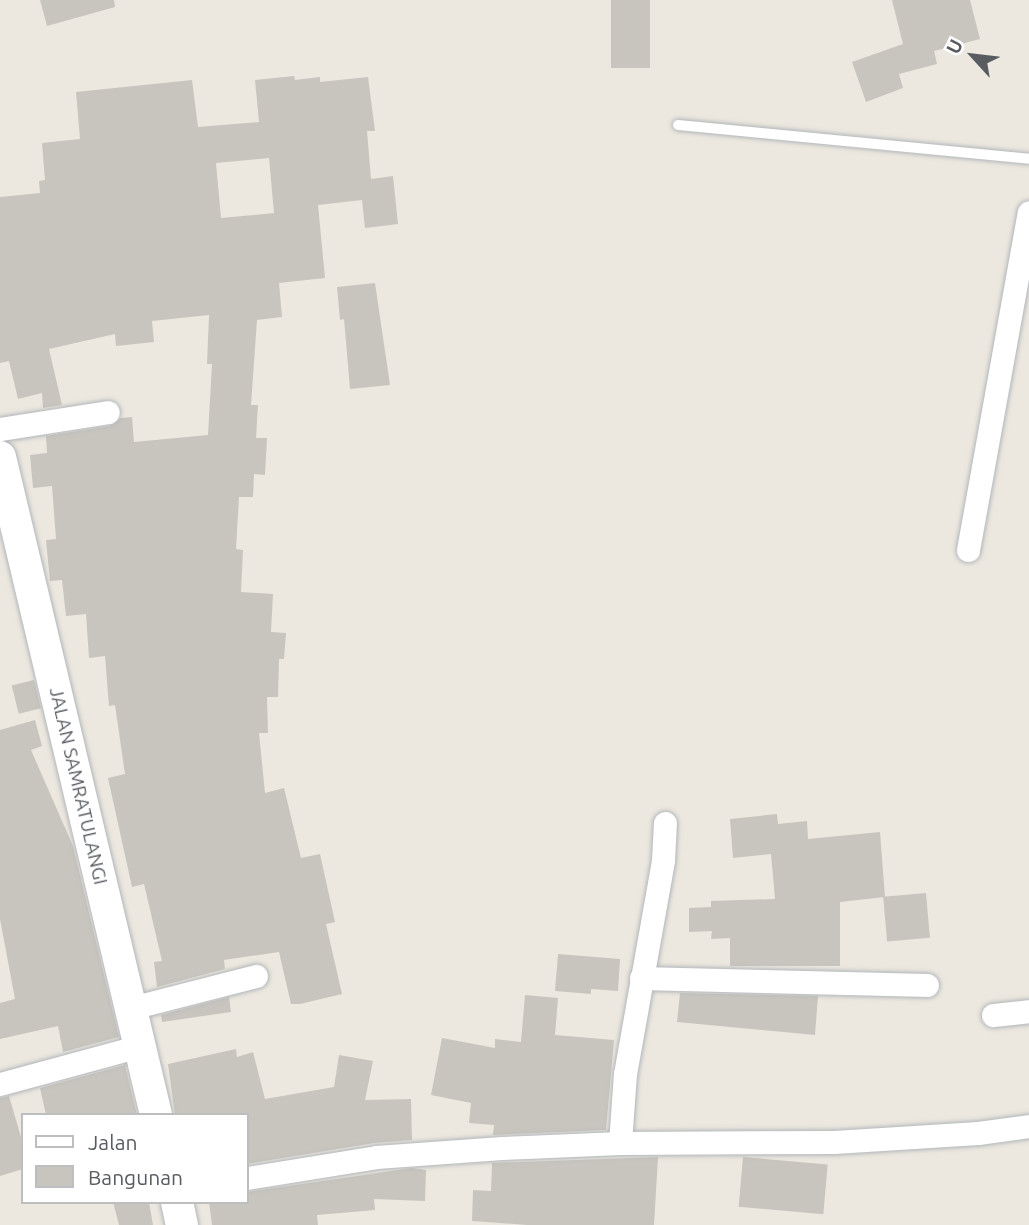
<!DOCTYPE html>
<style>
body{margin:0}
#map{position:relative;width:1029px;height:1225px;overflow:hidden;background:#ece8df;font-family:Ubuntu,sans-serif}
div>[style]{position:absolute}
[style*='--x']{left:calc(var(--x)*1px);top:calc(var(--y)*1px);width:calc(var(--w)*1px);rotate:calc(var(--a)*1deg)}
.building>*{inset:0;background:#c8c5be;transform-origin:0 0}
.roads{filter:drop-shadow(0 0 2px #b2b6bb) drop-shadow(0 0 2px #b2b6bb)}
.service>*{height:10px;margin:-5px;padding:0 5px;transform-origin:5px;border-radius:5px;background:#fff}
.minor>*{height:23px;margin:-11.5px;padding:0 11.5px;transform-origin:11.5px;border-radius:11.5px;background:#fff}
.secondary>*{height:32px;margin:-16px;padding:0 16px;transform-origin:16px;border-radius:16px;background:#fff}
span{translate:-50% -50%;white-space:nowrap;text-align:center;line-height:1.15;-webkit-text-stroke:6px #fff;paint-order:stroke}
.street-label{font-size:19px;color:#585c61}
.legend{position:absolute;left:21px;top:1113px;width:228px;height:91px;box-sizing:border-box;background:#fff;border:2px solid #bcbec0;margin:0;padding:9px 12px;list-style:none;font-size:21px;color:#585c61}
.legend li{display:flex;align-items:center;gap:14px;height:35px}
.legend b{width:35px;border:2px solid #bcbec0}
.north{position:absolute;left:938px;top:21px;width:70px;height:70px;-webkit-text-stroke:5px #fff;paint-order:stroke;rotate:297deg;font-size:19px;font-weight:700;line-height:28px;text-align:center;color:#585c61}
.north::after{content:'';display:block;margin:auto;width:24px;height:32px;background:#585c61;clip-path:polygon(50% 0,100% 100%,50% 72%,0 100%)}
</style>
<div id="map">
<div class="building">
<i style="clip-path:polygon(40px 0,114px 0,115px 7px,47px 26px)"></i>
<i style="left:611px;top:0;width:39px;height:68px"></i>
<i style="clip-path:polygon(892px 0,970px 0,980px 39px,934px 51px,937px 64px,899px 74px,903px 88px,866px 102px,852px 62px,903px 44px)"></i>
<i style="clip-path:polygon(evenodd,294px 76px,295px 80px,320px 77px,320px 82px,368px 77px,375px 131px,367px 131px,371px 179px,393px 176px,398px 224px,365px 228px,362px 200px,318px 205px,325px 278px,279px 283px,282px 317px,257px 320px,251px 405px,258px 405px,256px 438px,267px 438px,265px 475px,254px 474px,253px 497px,239px 497px,236px 549px,243px 550px,241px 592px,273px 594px,271px 632px,286px 633px,284px 659px,279px 659px,278px 697px,267px 697px,268px 733px,259px 733px,265px 793px,284px 788px,301px 858px,320px 854px,335px 922px,326px 924px,342px 994px,300px 1004px,291px 1004px,279px 952px,224px 960px,225px 969px,157px 987px,154px 962px,162px 961px,144px 884px,132px 887px,108px 778px,125px 774px,115px 705px,109px 706px,105px 656px,89px 658px,86px 614px,66px 616px,62px 580px,50px 581px,46px 540px,56px 539px,52px 486px,33px 488px,30px 455px,47px 453px,46px 436px,110px 426px,121px 418px,132px 417px,134px 442px,208px 435px,212px 364px,207px 364px,209px 315px,152px 321px,154px 342px,116px 346px,115px 334px,49px 349px,62px 405px,43px 408px,42px 393px,18px 399px,9px 361px,0 363px,0 197px,40px 193px,39px 181px,45px 180px,42px 143px,80px 139px,76px 92px,192px 80px,198px 127px,259px 122px,255px 80px,294px 76px,269px 158px,274px 213px,221px 218px,216px 163px,269px 158px)"></i>
<i style="clip-path:polygon(375px 283px,390px 385px,350px 389px,344px 319px,340px 320px,337px 287px)"></i>
<i style="left:34px;top:680px;width:29px;height:23px;rotate:76deg"></i>
<i style="clip-path:polygon(35px 720px,42px 746px,31px 750px,73px 846px,119px 1037px,63px 1052px,58px 1026px,0 1039px,0 1003px,15px 999px,0 919px,0 730px)"></i>
<i style="clip-path:polygon(777px 814px,778px 824px,807px 821px,808px 839px,880px 832px,885px 897px,840px 902px,840px 966px,730px 966px,730px 938px,711px 939px,712px 931px,689px 932px,689px 908px,711px 907px,711px 901px,775px 899px,771px 854px,733px 858px,730px 819px)"></i>
<i style="left:926px;top:893px;width:45px;height:43px;rotate:85deg"></i>
<i style="clip-path:polygon(558px 954px,620px 959px,618px 991px,591px 989px,591px 994px,555px 991px)"></i>
<i style="clip-path:polygon(680px 993px,818px 996px,815px 1035px,677px 1022px)"></i>
<i style="clip-path:polygon(525px 995px,558px 998px,555px 1035px,614px 1040px,606px 1130px,493px 1135px,494px 1125px,469px 1123px,471px 1103px,431px 1095px,442px 1038px,495px 1048px,495px 1039px,521px 1042px)"></i>
<i style="clip-path:polygon(229px 997px,231px 1012px,162px 1022px,161px 1015px)"></i>
<i style="clip-path:polygon(236px 1049px,237px 1057px,253px 1052px,265px 1099px,334px 1087px,339px 1055px,373px 1061px,365px 1100px,411px 1099px,412px 1140px,374px 1143px,247px 1164px,247px 1115px,175px 1115px,168px 1064px)"></i>
<i style="clip-path:polygon(125px 1065px,137px 1115px,46px 1115px,40px 1088px)"></i>
<i style="clip-path:polygon(9px 1096px,23px 1144px,23px 1169px,0 1176px,0 1098px)"></i>
<i style="clip-path:polygon(658px 1157px,654px 1225px,527px 1225px,472px 1221px,473px 1190px,491px 1191px,492px 1163px)"></i>
<i style="left:743px;top:1157px;width:85px;height:50px;rotate:5deg"></i>
<i style="clip-path:polygon(412px 1168px,426px 1170px,425px 1201px,374px 1199px,375px 1210px,317px 1215px,318px 1225px,212px 1225px,209px 1202px,247px 1202px,247px 1192px)"></i>
<i style="clip-path:polygon(113px 1202px,149px 1202px,153px 1225px,119px 1225px)"></i>
</div>
<div class="roads">
<div class="service">
<i style="--x:678;--y:125;--w:353;--a:5.5"></i>
</div>
<div class="minor">
<i style="--x:0;--y:429;--w:109;--a:-8.9"></i>
<i style="--x:968;--y:550;--w:343;--a:-79.8"></i>
<i style="--x:641;--y:978;--w:286;--a:1.4"></i>
<i style="--x:131;--y:1008;--w:129;--a:-14.4"></i>
<i style="--x:993;--y:1015;--w:36;--a:-6"></i>
<i style="--x:0;--y:1084;--w:145;--a:-15.2"></i>
<i style="--x:620;--y:1143;--w:69;--a:-85.9"></i>
<i style="--x:625;--y:1074;--w:217;--a:-79.9"></i>
<i style="--x:663;--y:860;--w:37;--a:-87"></i>
<i style="--x:247;--y:1178;--w:131;--a:-9.2"></i>
<i style="--x:376;--y:1157;--w:126;--a:-4.1"></i>
<i style="--x:502;--y:1148;--w:118;--a:-2.4"></i>
<i style="--x:620;--y:1143;--w:214;--a:-0.3"></i>
<i style="--x:834;--y:1142;--w:144;--a:-3.6"></i>
<i style="--x:978;--y:1133;--w:51;--a:-7.8"></i>
</div>
<div class="secondary">
<i style="--x:0;--y:457;--w:676;--a:76.66"></i>
<i style="--x:177;--y:1202;--w:24;--a:78"></i>
</div>
</div>
<div class="street-label">
<span style="left:78px;top:786px;rotate:77deg">JALAN SAMRATULANGI</span>
</div>
<ul class="legend">
<li><b style="height:9px;background:#fff"></b>Jalan</li>
<li><b style="height:19px;background:#c8c5be"></b>Bangunan</li>
</ul>
<div class="north">U</div>
</div>
